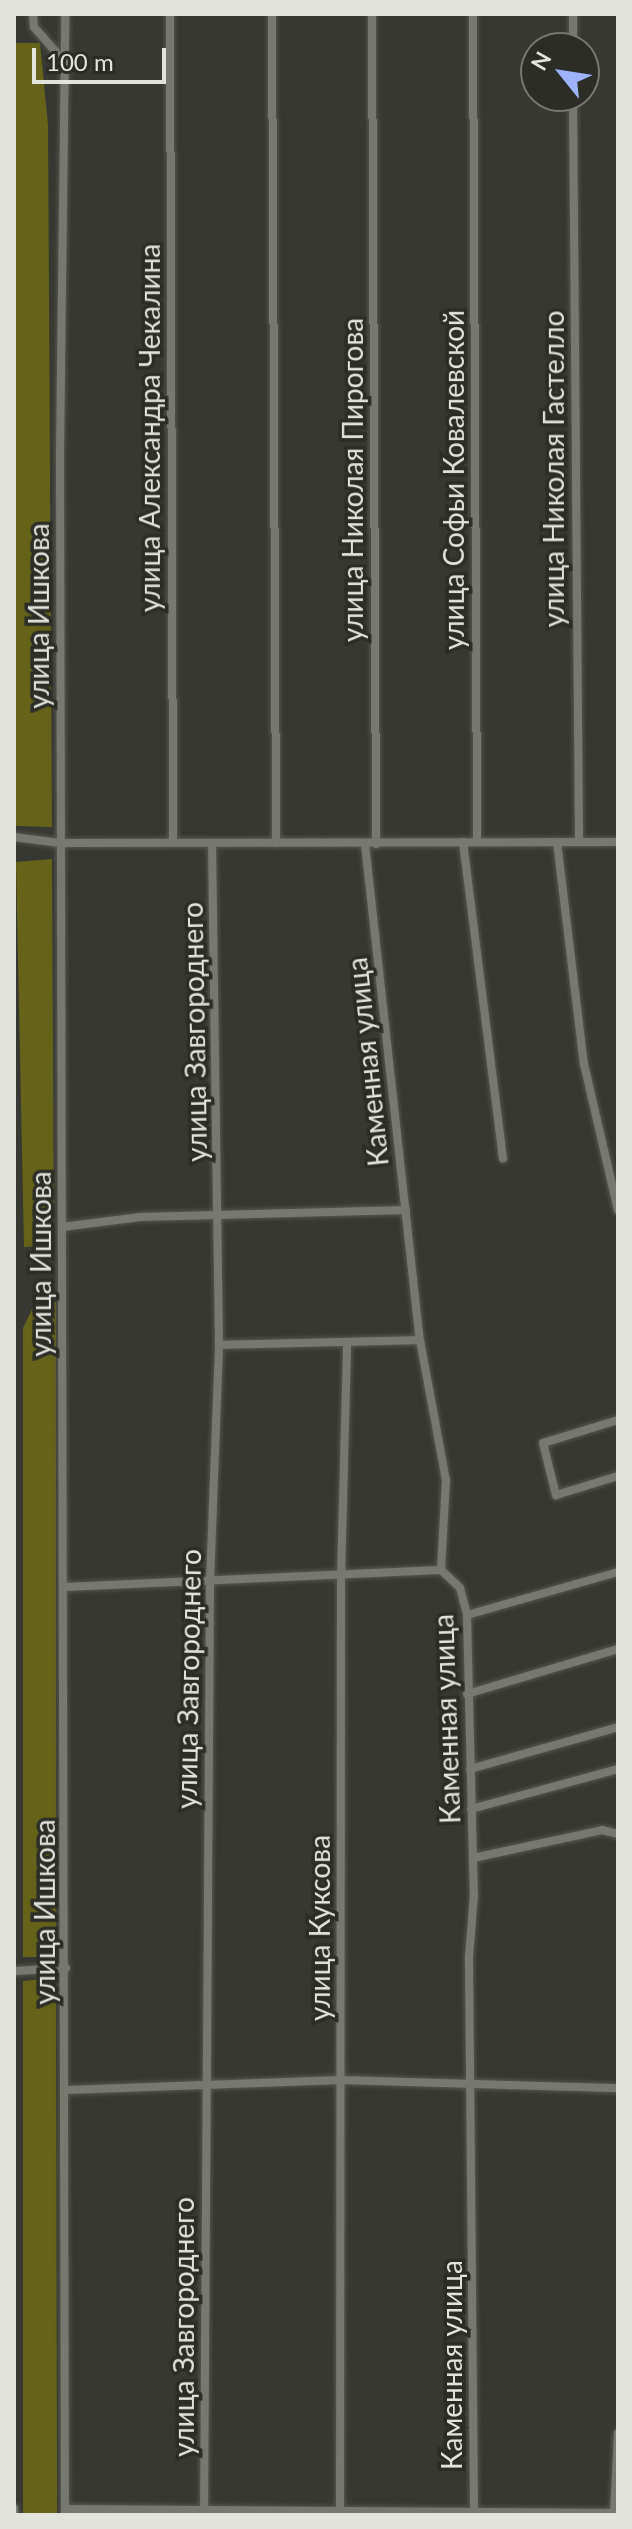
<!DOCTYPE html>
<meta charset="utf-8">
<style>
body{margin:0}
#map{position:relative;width:632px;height:2529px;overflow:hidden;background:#373831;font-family:Lato,sans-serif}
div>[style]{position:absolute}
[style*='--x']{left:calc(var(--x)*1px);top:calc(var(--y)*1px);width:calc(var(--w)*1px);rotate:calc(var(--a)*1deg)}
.green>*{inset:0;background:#646319}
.roads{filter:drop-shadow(0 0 2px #565650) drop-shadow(0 0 2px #565650)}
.street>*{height:8px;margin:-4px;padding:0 4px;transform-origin:4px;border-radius:4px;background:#777870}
span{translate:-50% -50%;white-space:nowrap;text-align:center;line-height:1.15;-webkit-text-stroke:7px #2d2d27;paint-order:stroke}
.street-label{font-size:28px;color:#e3e3de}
.frame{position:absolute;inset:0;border:16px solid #e3e3de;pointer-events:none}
.north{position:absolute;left:520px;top:32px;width:80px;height:80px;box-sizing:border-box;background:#2d2d27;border:2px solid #767670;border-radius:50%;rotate:300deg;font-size:22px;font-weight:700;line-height:32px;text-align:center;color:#e3e3de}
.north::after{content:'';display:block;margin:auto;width:28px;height:36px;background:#9db4fd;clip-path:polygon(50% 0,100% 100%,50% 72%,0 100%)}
.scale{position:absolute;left:32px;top:48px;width:134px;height:36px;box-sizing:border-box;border:4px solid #e3e3de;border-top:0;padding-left:10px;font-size:24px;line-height:28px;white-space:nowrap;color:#e3e3de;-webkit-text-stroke:6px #2d2d27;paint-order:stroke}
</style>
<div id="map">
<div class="green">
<i style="clip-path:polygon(14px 43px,40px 43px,48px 125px,52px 827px,15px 826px)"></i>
<i style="clip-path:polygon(52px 859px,54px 1235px,48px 1245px,24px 1247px,16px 862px)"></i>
<i style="clip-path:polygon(56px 1302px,56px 1957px,23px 1957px,23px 1328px,35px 1303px)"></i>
<i style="clip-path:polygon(41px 1979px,56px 1993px,57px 2515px,23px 2515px,23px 1981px)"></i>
</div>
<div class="roads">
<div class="street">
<i style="--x:33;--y:14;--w:13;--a:86"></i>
<i style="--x:34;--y:27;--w:44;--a:48.7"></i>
<i style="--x:170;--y:14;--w:828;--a:89.79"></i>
<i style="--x:272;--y:14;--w:829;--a:89.72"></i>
<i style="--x:372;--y:14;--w:830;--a:89.72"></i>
<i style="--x:473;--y:14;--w:828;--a:89.72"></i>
<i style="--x:573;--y:14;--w:34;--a:90"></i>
<i style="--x:573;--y:96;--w:746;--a:89.54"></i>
<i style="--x:14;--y:837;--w:46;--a:7.4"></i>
<i style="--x:60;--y:843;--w:558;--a:-0.1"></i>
<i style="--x:463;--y:842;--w:319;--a:82.8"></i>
<i style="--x:557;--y:842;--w:224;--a:83.1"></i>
<i style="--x:584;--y:1064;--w:150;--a:76.9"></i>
<i style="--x:365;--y:844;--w:499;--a:83.7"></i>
<i style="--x:420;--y:1340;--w:142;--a:79.5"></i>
<i style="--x:446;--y:1480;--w:90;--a:93.2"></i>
<i style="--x:441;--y:1570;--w:26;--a:43"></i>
<i style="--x:460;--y:1588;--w:28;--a:75"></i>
<i style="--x:467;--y:1615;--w:279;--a:88.6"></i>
<i style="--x:474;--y:1894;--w:63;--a:94.5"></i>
<i style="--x:469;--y:1957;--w:553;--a:89.48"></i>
<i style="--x:62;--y:1227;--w:79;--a:-7.3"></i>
<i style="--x:140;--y:1217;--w:266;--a:-1.5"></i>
<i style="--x:219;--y:1345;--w:201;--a:-1.4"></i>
<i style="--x:618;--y:1420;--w:78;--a:163"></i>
<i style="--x:543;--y:1443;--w:54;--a:76"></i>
<i style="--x:556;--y:1495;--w:65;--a:-17"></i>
<i style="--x:64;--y:1587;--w:377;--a:-2.6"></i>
<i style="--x:467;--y:1615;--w:157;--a:-15.9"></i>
<i style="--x:467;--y:1694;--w:158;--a:-16.6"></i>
<i style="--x:470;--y:1769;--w:154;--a:-15.8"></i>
<i style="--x:471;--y:1809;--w:152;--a:-15.2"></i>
<i style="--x:473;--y:1858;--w:132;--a:-12.2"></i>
<i style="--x:602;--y:1830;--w:16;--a:14"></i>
<i style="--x:14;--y:1971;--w:52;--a:-3.3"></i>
<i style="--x:67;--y:2090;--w:274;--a:-2.1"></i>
<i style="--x:341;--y:2080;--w:277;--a:1.7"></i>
<i style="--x:14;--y:2508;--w:7;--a:90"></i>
<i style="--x:65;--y:2509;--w:553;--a:0.41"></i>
<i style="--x:340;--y:2512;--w:935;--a:-89.94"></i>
<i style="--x:341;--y:1577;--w:233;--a:-88.5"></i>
<i style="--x:65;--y:2515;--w:2063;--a:-90.14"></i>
<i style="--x:60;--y:452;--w:438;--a:-89.3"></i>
<i style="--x:204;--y:2515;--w:933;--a:-89.63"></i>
<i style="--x:210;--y:1582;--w:237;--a:-87.8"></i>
<i style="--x:219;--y:1345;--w:502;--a:-90.8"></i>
<i style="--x:614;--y:2515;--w:82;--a:-87.2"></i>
</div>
</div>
<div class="street-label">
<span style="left:149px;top:428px;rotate:-90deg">улица Александра Чекалина</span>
<span style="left:553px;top:469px;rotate:-90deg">улица Николая Гастелло</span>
<span style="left:352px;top:480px;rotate:-90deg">улица Николая Пирогова</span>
<span style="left:453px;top:480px;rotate:-90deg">улица Софьи Ковалевской</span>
<span style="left:38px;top:616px;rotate:-90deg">улица Ишкова</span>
<span style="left:194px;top:1032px;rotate:-91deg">улица Завгороднего</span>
<span style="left:367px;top:1062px;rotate:-96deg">Каменная улица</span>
<span style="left:40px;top:1264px;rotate:-90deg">улица Ишкова</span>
<span style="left:188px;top:1679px;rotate:-89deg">улица Завгороднего</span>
<span style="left:446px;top:1719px;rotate:-92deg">Каменная улица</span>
<span style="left:44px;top:1912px;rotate:-90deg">улица Ишкова</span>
<span style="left:319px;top:1928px;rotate:-90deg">улица Куксова</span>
<span style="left:183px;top:2327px;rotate:-90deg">улица Завгороднего</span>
<span style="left:451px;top:2365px;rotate:-90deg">Каменная улица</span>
</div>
<div class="frame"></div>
<div class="north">N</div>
<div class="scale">100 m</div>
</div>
